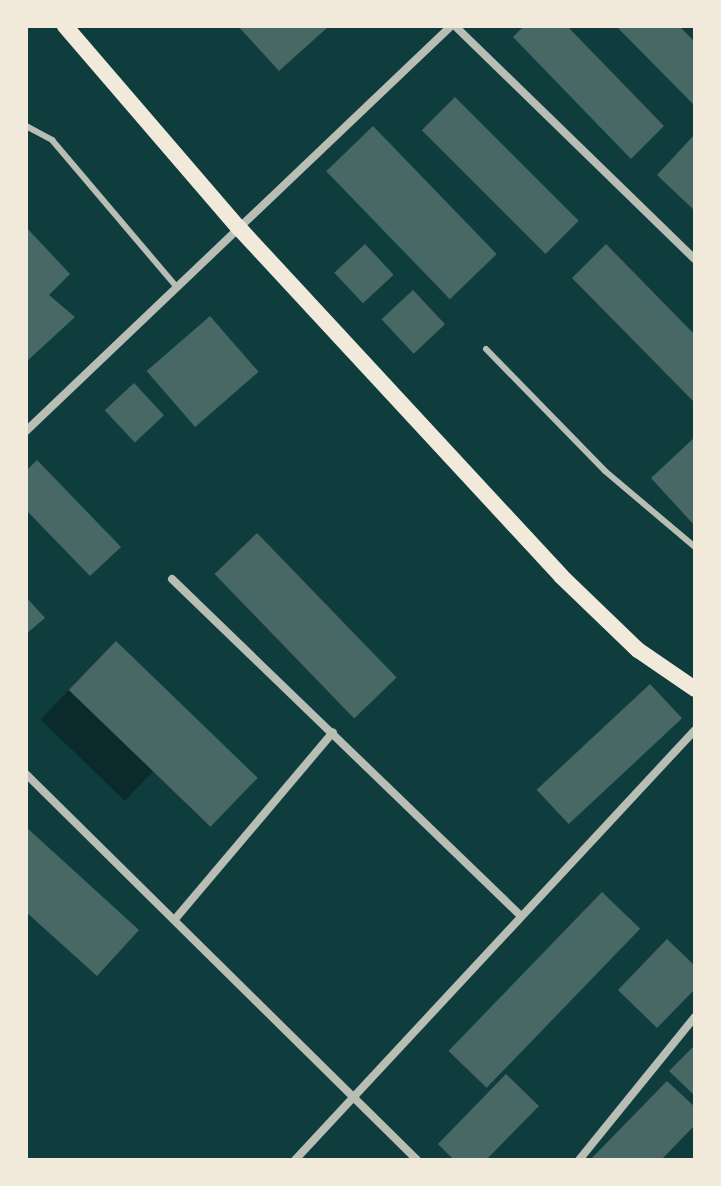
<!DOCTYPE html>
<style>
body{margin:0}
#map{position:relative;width:721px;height:1186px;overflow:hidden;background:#0f3d3e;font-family:"Open Sans",sans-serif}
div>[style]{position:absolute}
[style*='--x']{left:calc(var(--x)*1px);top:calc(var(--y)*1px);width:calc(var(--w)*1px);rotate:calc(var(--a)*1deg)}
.water>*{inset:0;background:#0a2a2b;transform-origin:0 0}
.building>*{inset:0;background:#486865;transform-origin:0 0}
.service>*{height:6px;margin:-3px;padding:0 3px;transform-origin:3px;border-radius:3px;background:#b8beb3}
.minor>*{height:8px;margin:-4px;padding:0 4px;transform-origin:4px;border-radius:4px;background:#b8beb3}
.secondary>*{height:16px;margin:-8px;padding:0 8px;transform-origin:8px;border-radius:8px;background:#f1e9da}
span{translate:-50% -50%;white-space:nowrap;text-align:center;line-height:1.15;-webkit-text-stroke:8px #f1e9da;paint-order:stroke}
.frame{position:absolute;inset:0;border:28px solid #f1e9da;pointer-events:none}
</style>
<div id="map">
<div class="water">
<i style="left:69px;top:690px;width:117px;height:41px;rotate:44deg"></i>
</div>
<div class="building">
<i style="clip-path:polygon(238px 26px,329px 26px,279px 71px)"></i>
<i style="clip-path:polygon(524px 26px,567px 26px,664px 126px,631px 159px,513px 37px)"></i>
<i style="clip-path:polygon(616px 26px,679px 26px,695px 42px,695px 106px)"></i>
<i style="left:455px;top:97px;width:175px;height:47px;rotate:45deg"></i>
<i style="left:373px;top:126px;width:178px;height:65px;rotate:46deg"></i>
<i style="clip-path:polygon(695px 134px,695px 211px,657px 175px)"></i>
<i style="clip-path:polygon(26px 227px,70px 274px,49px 295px,75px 317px,26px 362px)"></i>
<i style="left:365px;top:244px;width:42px;height:42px;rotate:47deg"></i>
<i style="clip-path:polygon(606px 244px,695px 335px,695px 403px,572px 278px)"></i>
<i style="left:413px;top:290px;width:47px;height:43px;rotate:47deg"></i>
<i style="left:210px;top:316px;width:74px;height:84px;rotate:49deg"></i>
<i style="left:134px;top:383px;width:44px;height:40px;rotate:47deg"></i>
<i style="clip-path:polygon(695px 437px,695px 526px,651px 478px)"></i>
<i style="clip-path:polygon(37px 460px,121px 547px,90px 576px,26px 510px,26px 471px)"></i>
<i style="left:257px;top:533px;width:201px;height:59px;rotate:46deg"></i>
<i style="clip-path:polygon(26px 597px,45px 618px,26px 634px)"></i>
<i style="left:116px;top:641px;width:197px;height:68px;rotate:44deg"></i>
<i style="left:650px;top:684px;width:47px;height:155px;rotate:47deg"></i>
<i style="clip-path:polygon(26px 827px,139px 930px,97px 976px,26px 912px)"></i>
<i style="left:602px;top:892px;width:53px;height:221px;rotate:44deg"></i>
<i style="clip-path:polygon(667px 939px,695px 966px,695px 989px,657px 1028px,618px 990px)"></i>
<i style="clip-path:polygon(695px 1045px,695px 1096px,669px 1071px)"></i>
<i style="clip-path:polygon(506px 1074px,539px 1106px,486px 1160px,454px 1160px,438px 1144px)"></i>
<i style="clip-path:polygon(667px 1081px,695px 1107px,695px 1125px,661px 1160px,590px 1160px)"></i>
</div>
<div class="service">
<i style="--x:26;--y:126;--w:30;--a:28"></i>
<i style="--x:52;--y:140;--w:192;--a:49.7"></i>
<i style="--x:486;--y:349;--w:170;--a:45.7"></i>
<i style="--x:605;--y:471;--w:118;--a:40.2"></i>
</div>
<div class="minor">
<i style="--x:455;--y:26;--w:334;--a:44.2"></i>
<i style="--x:26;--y:431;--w:587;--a:-43.62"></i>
<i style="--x:172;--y:579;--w:482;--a:44"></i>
<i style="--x:26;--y:774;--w:549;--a:44.63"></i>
<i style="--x:176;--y:918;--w:243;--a:-49.8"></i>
<i style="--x:295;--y:1160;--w:587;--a:-47.07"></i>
<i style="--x:579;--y:1160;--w:184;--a:-51"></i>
</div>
<div class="secondary">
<i style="--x:65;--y:26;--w:267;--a:49.3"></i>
<i style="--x:239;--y:228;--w:474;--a:47.2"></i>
<i style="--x:561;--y:576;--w:107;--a:43.9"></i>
<i style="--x:638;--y:650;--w:69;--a:34.4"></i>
</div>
<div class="frame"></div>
</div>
